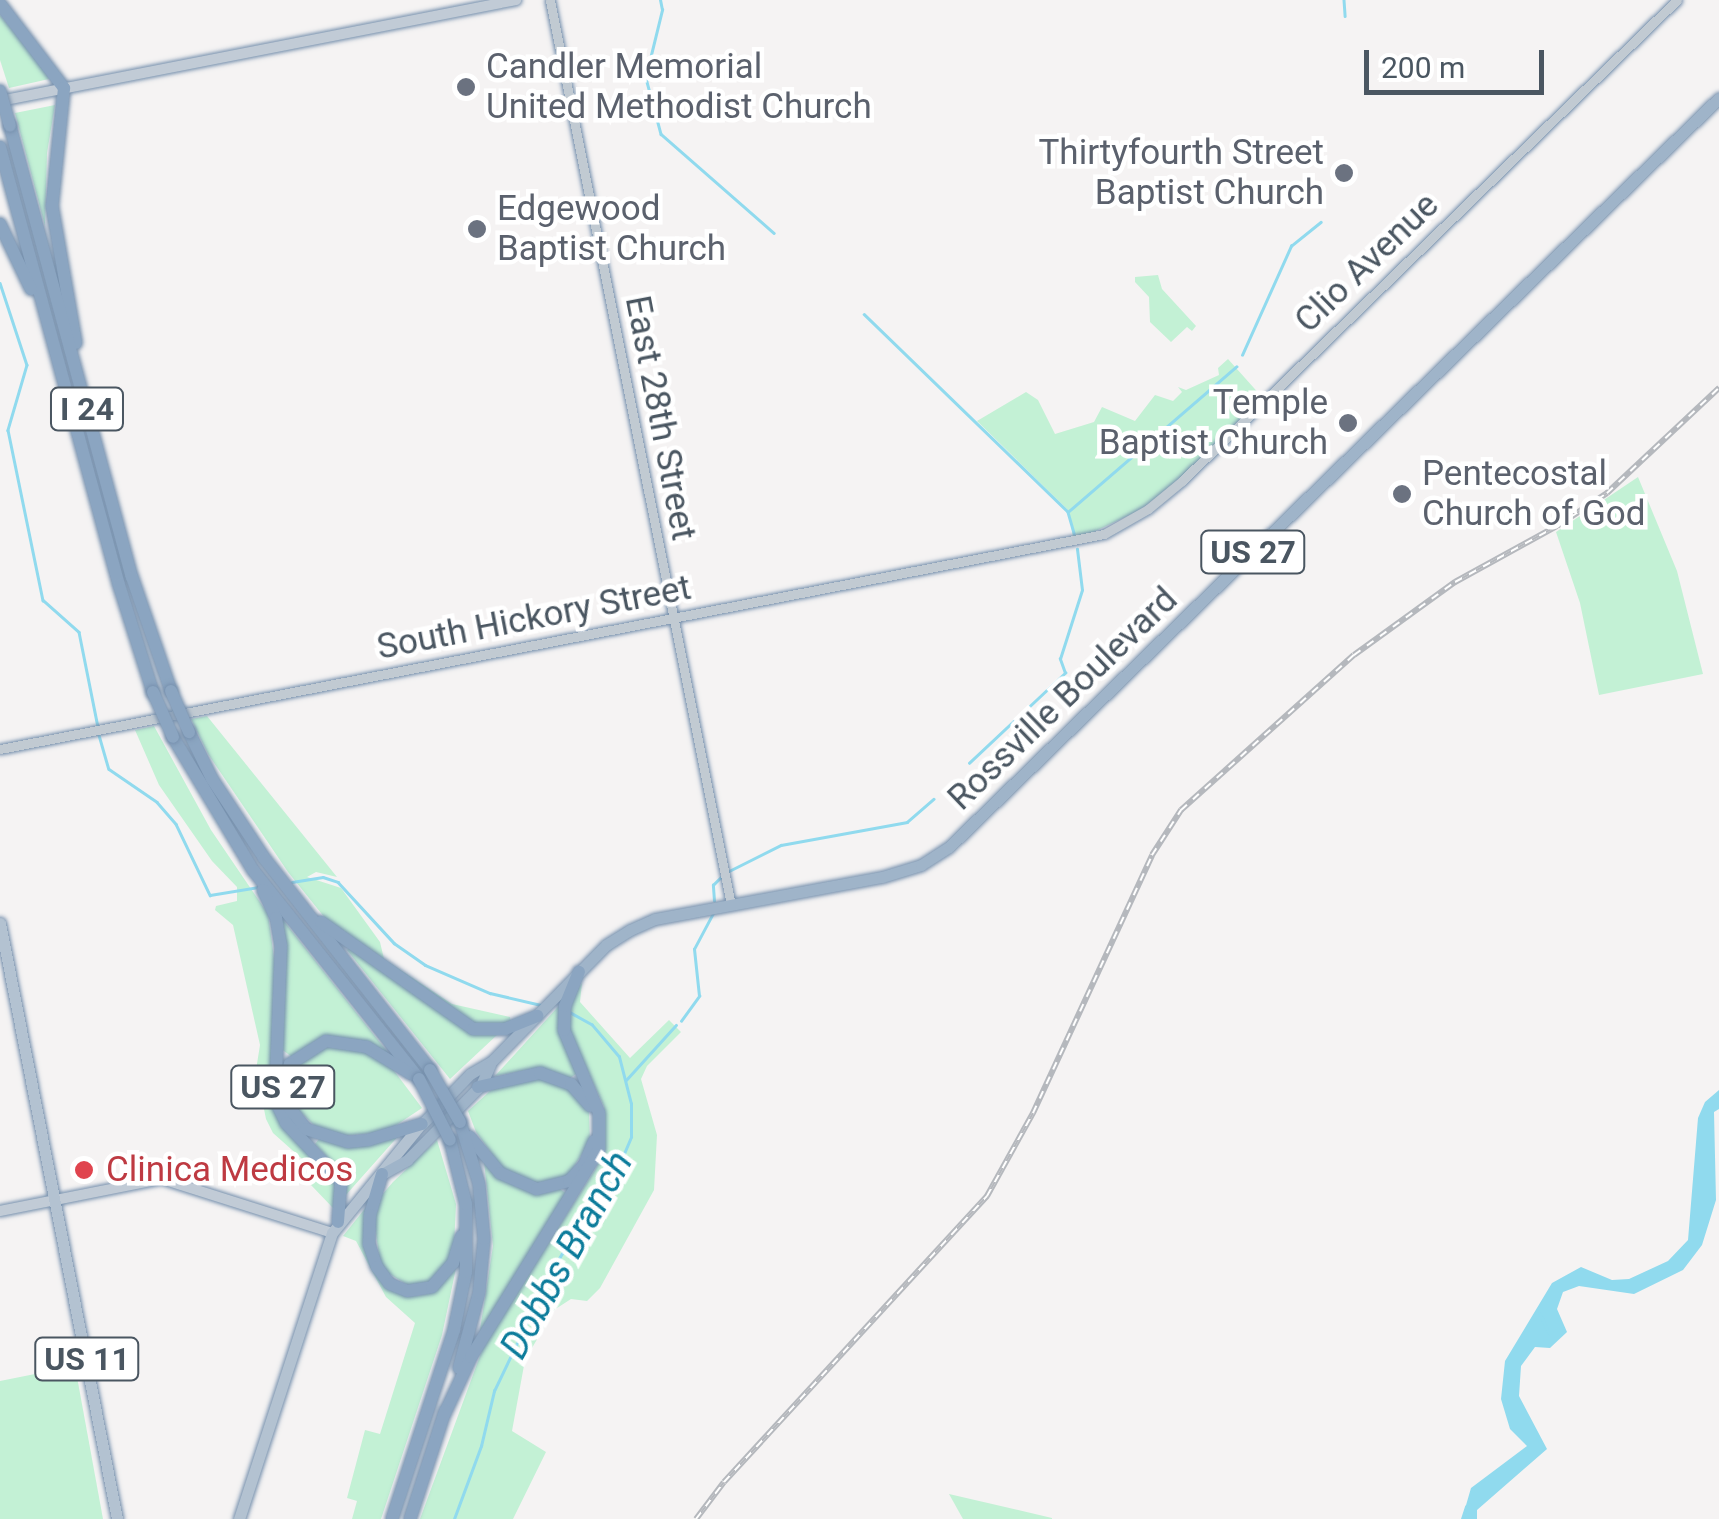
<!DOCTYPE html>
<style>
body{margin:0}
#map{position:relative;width:1719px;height:1519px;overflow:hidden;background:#f5f3f3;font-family:Roboto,sans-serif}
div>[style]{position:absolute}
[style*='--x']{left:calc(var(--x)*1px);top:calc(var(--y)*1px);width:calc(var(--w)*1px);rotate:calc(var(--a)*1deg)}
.green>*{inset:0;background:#c3f1d5}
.water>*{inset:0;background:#90daee}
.stream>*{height:2.5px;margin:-1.25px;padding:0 1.25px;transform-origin:1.25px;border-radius:1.25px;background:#90daee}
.roads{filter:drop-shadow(0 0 2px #7690ad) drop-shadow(0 0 2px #7690ad)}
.tertiary>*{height:9px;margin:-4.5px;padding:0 4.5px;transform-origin:4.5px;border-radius:4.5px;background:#c1cad2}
.secondary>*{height:10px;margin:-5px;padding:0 5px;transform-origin:5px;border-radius:5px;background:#c1cbd6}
.primary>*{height:11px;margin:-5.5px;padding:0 5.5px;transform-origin:5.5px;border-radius:5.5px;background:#b3c2d1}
.trunk>*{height:11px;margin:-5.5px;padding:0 5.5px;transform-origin:5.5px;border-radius:5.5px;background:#9fb4c9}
.motorway>*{height:12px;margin:-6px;padding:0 6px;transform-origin:6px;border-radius:6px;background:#8ba5c1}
.rail>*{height:6px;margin-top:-3px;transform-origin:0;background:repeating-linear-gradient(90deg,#fff 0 8px,#b5b8bd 0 16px);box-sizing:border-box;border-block:2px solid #b5b8bd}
.bridges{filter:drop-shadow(0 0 2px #7690ad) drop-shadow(0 0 2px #7690ad)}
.motorway-bridge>*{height:12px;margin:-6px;padding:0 6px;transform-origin:6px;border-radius:6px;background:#8ba5c1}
.dots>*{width:28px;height:28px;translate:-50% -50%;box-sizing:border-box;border:5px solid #fff;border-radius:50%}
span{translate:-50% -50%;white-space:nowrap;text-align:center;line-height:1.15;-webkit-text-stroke:9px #fff;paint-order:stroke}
.shield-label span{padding:2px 8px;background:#fff;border:2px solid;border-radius:8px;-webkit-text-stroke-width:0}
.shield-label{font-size:32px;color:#4a5661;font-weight:700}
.worship-label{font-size:35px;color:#5b616d}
.left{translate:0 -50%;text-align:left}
.right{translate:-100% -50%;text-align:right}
.street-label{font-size:35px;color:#4a5661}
.health-label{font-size:35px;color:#be3a42}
.water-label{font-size:38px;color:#0c7c9b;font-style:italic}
.scale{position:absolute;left:1364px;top:50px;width:180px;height:45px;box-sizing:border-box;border:5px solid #4a5661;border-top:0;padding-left:12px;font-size:30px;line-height:35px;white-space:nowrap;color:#4a5661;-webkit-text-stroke:8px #fff;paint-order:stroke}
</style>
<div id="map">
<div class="green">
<i style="clip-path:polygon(0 15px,46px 72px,49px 79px,9px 88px,0 60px)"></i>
<i style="clip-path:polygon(55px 105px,47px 153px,45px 226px,15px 113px)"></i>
<i style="clip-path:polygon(1158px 275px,1162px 289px,1196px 326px,1192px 331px,1187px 327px,1171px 342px,1150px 322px,1149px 297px,1135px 282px,1135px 277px)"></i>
<i style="clip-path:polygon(1228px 359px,1262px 397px,1173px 485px,1140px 510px,1085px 536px,1073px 538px,1069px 511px,977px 421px,1026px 392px,1038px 400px,1055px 434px,1094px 422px,1102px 407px,1135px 421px,1155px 395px,1173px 401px,1182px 392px,1178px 387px,1186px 390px,1219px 375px,1218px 368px)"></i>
<i style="clip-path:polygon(1638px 477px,1677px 571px,1703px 674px,1599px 695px,1580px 603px,1556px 532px)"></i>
<i style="clip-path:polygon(207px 716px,337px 877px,316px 872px,307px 877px,341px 888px,380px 942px,384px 959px,452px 1004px,510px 1017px,511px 1024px,477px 1026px,329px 923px,288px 872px,208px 754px,191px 719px)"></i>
<i style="clip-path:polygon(154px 726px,211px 830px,268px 914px,275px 965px,271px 1105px,284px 1128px,336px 1185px,333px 1208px,311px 1185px,319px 1174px,273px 1133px,266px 1119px,256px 1070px,260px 1045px,233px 925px,215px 910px,216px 906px,237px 901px,237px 887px,212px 861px,159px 785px,135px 730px)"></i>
<i style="clip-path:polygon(280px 916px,389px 1054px,320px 1040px,292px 1057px,280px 1048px)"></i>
<i style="clip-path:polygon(350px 947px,473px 1034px,497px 1035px,450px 1079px,347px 950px)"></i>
<i style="clip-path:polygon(582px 983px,580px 1002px,630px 1058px,669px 1020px,681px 1032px,647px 1066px,641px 1079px,657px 1135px,654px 1190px,600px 1288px,587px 1301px,571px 1299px,554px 1310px,525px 1360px,512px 1431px,546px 1452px,513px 1519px,420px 1519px,484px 1345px,596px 1168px,604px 1146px,604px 1107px,568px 1027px,573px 996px)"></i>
<i style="clip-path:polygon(566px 998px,561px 1011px,579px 1072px,570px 1078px,527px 1070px,495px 1076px)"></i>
<i style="clip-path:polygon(329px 1045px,366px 1052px,392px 1068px,422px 1108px,386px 1132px,339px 1136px,320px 1131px,291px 1103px,288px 1083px,295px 1066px)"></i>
<i style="clip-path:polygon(521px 1077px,555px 1079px,582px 1098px,589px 1112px,590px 1141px,567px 1178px,538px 1184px,503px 1169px,476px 1132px,468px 1111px,490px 1091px)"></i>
<i style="clip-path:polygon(401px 1133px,345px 1196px,342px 1173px,315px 1144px,319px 1139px)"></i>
<i style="clip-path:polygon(437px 1140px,456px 1204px,454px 1246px,448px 1264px,431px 1282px,411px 1287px,388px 1273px,380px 1263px,374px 1219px,381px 1196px,393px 1182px)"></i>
<i style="clip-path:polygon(484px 1161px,516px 1187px,560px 1189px,567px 1194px,479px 1336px,493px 1246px)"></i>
<i style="clip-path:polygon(371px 1201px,366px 1244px,399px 1292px,417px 1296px,431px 1293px,456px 1268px,442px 1335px,381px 1519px,352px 1519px,357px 1501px,347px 1498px,365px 1430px,380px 1434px,415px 1323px,386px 1297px,356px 1241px,343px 1236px)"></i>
<i style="clip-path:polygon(75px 1366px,103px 1519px,0 1519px,0 1381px)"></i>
<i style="clip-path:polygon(949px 1494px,1052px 1518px,1052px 1519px,963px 1519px)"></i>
</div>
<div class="water">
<i style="clip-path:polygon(1719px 1090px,1719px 1109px,1714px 1112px,1716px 1200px,1702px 1245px,1683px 1270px,1634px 1294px,1579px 1286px,1563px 1292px,1557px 1309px,1567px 1332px,1550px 1348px,1535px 1347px,1521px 1366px,1519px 1396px,1547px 1449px,1477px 1510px,1477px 1519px,1462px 1519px,1471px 1488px,1527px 1446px,1510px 1429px,1501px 1399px,1505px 1361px,1552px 1283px,1581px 1267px,1612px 1280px,1629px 1279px,1668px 1261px,1688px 1240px,1698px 1118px,1705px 1102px)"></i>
</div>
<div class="stream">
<i style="--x:1344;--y:0;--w:16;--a:86"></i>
<i style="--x:649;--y:63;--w:55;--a:-76.2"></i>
<i style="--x:662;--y:10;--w:10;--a:-101"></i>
<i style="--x:646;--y:78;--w:58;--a:75"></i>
<i style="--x:661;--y:134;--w:150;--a:41.2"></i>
<i style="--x:0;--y:283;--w:86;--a:71.8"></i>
<i style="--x:27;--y:365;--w:68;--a:106.3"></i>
<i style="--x:8;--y:430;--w:174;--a:78.4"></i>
<i style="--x:43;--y:600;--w:48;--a:41.6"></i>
<i style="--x:79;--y:632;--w:97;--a:78.7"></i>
<i style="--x:864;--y:314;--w:284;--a:44.1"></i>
<i style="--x:1068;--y:512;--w:22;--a:74"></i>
<i style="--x:1242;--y:355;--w:120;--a:-65.8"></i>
<i style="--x:1291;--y:246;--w:38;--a:-39"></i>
<i style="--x:1069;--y:511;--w:221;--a:-40.8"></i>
<i style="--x:99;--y:735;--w:35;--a:74"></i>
<i style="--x:109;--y:769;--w:58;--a:34.5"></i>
<i style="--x:157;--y:802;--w:29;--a:49"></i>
<i style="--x:176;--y:824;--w:79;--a:64.4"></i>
<i style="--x:210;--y:895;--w:50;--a:-9.3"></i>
<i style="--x:969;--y:763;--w:132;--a:-43.2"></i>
<i style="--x:1065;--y:673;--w:15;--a:-110"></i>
<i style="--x:1060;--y:659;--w:72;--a:-72.3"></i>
<i style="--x:1082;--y:590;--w:41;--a:-97"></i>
<i style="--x:727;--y:872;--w:60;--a:-26.6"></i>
<i style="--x:781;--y:845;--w:128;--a:-10.3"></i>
<i style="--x:907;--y:822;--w:35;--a:-41"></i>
<i style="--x:292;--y:882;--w:31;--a:-9"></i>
<i style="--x:323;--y:877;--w:16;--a:18"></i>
<i style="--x:338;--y:882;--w:83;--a:47.4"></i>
<i style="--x:394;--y:943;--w:38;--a:35"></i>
<i style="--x:425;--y:965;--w:71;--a:23.3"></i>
<i style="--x:490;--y:993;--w:52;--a:13.2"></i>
<i style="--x:714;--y:901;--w:16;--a:-94"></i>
<i style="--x:713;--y:885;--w:11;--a:-45"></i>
<i style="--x:681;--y:1021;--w:31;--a:-54"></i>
<i style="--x:699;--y:996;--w:47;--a:-96.1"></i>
<i style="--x:694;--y:949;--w:40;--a:-62"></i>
<i style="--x:626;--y:1080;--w:74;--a:-47.7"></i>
<i style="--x:1540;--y:1313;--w:22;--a:66"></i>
<i style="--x:454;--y:1519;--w:78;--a:-69.7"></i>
<i style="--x:481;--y:1446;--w:57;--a:-76.7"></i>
<i style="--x:494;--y:1391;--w:127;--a:-64.4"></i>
<i style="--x:549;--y:1276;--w:46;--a:-60.1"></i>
<i style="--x:572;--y:1236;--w:52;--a:-49.6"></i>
<i style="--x:606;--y:1196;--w:64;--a:-67"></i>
<i style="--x:631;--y:1137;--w:33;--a:-90"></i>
<i style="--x:631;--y:1104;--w:49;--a:-104.3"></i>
<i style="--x:619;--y:1057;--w:42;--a:-130.2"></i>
<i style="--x:592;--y:1025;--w:26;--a:-151"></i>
<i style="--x:1462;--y:1519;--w:13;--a:-72"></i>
</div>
<div class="roads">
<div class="tertiary">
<i style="--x:550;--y:0;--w:923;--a:78.69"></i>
<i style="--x:0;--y:749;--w:1125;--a:-11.02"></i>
<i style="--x:1104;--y:534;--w:51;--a:-29.6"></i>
<i style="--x:1148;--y:509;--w:44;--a:-39.5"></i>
<i style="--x:1182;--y:481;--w:690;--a:-44.18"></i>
</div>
<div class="secondary">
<i style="--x:0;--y:101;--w:526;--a:-11.07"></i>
<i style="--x:0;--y:1211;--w:165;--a:-11.2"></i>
<i style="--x:162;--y:1179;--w:178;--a:17.6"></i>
</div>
<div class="primary">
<i style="--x:0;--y:923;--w:607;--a:78.89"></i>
<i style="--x:239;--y:1519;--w:301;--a:-72"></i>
<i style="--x:332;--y:1233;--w:139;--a:-50.8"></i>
</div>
<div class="trunk">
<i style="--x:422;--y:1124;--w:69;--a:-46.2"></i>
<i style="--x:470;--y:1074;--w:24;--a:-30"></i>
<i style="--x:491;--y:1062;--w:164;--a:-45.5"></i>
<i style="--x:606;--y:945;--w:28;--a:-32"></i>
<i style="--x:630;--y:930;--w:27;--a:-24"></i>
<i style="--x:655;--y:919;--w:231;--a:-10.5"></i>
<i style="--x:882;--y:877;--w:41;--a:-17.1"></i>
<i style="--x:921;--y:865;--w:33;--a:-33"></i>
<i style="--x:949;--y:847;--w:1074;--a:-44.21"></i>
<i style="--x:382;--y:1174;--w:29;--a:-29"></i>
<i style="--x:407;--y:1160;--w:105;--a:-45.4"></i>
<i style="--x:481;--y:1085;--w:22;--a:-66"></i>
</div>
<div class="motorway">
<i style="--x:0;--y:4;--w:106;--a:52.7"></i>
<i style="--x:64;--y:88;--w:119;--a:95.8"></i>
<i style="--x:52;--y:206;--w:139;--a:80.1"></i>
<i style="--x:10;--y:126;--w:467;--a:74.9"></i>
<i style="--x:132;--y:577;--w:120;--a:71.1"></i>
<i style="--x:0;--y:147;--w:454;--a:74.8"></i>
<i style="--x:119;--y:585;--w:112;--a:72.4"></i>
<i style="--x:0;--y:224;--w:72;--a:64.5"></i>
<i style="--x:189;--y:732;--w:52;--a:63.9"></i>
<i style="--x:212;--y:779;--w:95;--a:56.6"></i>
<i style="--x:264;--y:858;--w:269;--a:51.9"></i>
<i style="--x:173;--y:737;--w:155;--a:59"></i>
<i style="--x:253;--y:870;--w:267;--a:51.5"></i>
<i style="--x:263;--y:890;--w:31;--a:65"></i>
<i style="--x:276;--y:918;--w:27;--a:80"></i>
<i style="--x:281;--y:945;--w:155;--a:92.2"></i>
<i style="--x:275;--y:1100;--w:25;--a:64"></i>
<i style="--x:286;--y:1123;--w:80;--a:46.5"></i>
<i style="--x:341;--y:1181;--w:41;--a:94.2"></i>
<i style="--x:321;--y:922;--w:186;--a:35.1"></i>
<i style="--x:473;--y:1029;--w:32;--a:0"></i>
<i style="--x:505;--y:1029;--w:35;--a:-22"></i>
<i style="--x:411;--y:1074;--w:52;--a:-148.5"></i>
<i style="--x:367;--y:1047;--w:41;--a:-171.7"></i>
<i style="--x:326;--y:1041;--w:43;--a:147.4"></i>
<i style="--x:290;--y:1064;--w:25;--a:106"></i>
<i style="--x:283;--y:1088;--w:14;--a:82"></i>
<i style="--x:285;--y:1102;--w:34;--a:52"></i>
<i style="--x:306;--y:1129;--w:44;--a:17.2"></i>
<i style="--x:348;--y:1142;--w:20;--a:-6"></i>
<i style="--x:368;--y:1140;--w:56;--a:-16.5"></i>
<i style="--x:478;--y:1087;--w:64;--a:-12.7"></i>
<i style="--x:540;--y:1073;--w:33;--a:20"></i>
<i style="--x:571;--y:1084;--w:29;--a:49"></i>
<i style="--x:470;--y:1137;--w:47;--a:50.2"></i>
<i style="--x:500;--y:1173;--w:40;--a:23.4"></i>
<i style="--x:537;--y:1189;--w:33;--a:-14"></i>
<i style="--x:569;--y:1181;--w:22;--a:-47"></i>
<i style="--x:584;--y:1165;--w:26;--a:-67"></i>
<i style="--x:382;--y:1174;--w:43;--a:106.3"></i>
<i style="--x:370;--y:1215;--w:29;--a:92"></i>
<i style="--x:369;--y:1244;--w:24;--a:71"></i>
<i style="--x:377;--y:1267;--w:21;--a:53"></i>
<i style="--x:390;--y:1284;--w:18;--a:22"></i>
<i style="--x:407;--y:1291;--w:25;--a:-9"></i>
<i style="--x:432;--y:1287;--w:32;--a:-49"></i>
<i style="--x:453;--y:1263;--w:28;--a:-73"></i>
<i style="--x:459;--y:1368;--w:78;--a:-75.1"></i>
<i style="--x:479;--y:1293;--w:54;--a:-84.7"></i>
<i style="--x:484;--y:1239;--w:55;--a:-95.2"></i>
<i style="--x:479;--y:1184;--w:65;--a:-107"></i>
<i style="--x:444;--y:1415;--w:64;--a:-65"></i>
<i style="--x:471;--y:1357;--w:243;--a:-58.3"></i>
<i style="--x:599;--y:1150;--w:37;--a:-90"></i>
<i style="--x:599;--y:1113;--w:90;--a:-112.9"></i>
<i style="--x:564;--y:1030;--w:24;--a:-88"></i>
<i style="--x:565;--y:1006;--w:37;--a:-68"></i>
<i style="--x:392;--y:1519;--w:199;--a:-71.8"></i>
<i style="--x:454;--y:1330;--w:59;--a:-78.3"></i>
<i style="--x:466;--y:1272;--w:68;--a:-90"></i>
<i style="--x:466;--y:1204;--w:66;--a:-104"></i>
<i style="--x:410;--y:1519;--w:114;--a:-72"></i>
</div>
</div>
<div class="rail">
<i style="--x:696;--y:1519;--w:46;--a:-52.9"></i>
<i style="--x:724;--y:1482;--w:389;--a:-47.4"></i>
<i style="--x:987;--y:1196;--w:95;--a:-61"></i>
<i style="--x:1033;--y:1113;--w:284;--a:-65.2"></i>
<i style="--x:1152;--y:855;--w:54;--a:-57.2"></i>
<i style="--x:1181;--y:810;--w:232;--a:-41.9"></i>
<i style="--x:1354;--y:655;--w:125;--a:-35.9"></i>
<i style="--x:1455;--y:582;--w:116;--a:-28.8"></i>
<i style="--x:1557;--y:526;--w:60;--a:-33.4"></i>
<i style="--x:1607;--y:493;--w:154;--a:-43.2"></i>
</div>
<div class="bridges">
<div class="motorway-bridge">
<i style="--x:0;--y:91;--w:36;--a:74"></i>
<i style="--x:171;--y:691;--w:45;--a:66.3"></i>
<i style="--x:153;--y:692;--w:49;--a:66"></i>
<i style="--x:430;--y:1070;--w:60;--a:60"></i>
<i style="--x:419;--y:1079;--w:68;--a:63.1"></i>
</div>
</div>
<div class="dots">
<i style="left:466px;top:87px;background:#6b7280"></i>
<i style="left:1344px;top:173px;background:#6b7280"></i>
<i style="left:477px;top:229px;background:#6b7280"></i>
<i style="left:1348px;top:423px;background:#6b7280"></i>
<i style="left:1402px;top:494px;background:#6b7280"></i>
<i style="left:84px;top:1170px;background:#e0444e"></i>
</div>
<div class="shield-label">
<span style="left:87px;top:409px">I 24</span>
<span style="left:1253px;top:552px">US 27</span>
<span style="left:283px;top:1087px">US 27</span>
<span style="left:87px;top:1359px">US 11</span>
</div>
<div class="worship-label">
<span class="left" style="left:486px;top:87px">Candler Memorial<br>United Methodist Church</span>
<span class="right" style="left:1324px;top:173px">Thirtyfourth Street<br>Baptist Church</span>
<span class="left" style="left:497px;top:229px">Edgewood<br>Baptist Church</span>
<span class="right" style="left:1328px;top:423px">Temple<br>Baptist Church</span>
<span class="left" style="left:1422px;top:494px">Pentecostal<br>Church of God</span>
</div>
<div class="street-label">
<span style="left:1367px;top:263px;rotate:-44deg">Clio Avenue</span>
<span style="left:660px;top:418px;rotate:79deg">East 28th Street</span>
<span style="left:534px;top:618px;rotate:-11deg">South Hickory Street</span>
<span style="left:1063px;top:699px;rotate:-44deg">Rossville Boulevard</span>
</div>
<div class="health-label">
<span class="left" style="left:106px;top:1170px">Clinica Medicos</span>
</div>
<div class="water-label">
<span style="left:567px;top:1255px;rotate:-61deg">Dobbs Branch</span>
</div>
<div class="scale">200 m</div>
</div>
